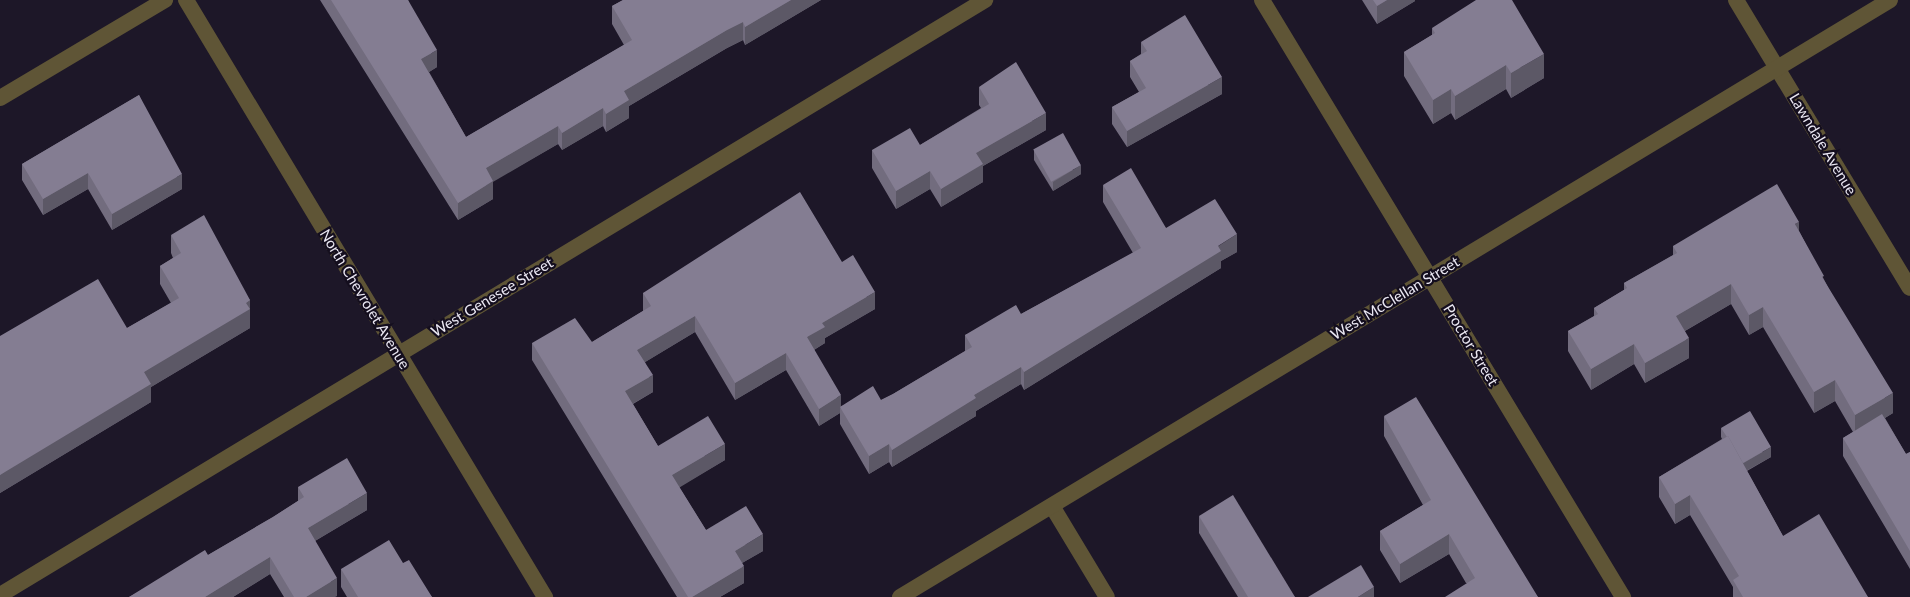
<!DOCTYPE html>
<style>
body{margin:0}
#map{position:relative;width:1910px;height:597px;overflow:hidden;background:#1d1728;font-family:Lato,sans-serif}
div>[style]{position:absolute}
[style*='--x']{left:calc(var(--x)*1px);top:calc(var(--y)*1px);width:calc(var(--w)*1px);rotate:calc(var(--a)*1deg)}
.minor>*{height:16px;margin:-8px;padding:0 8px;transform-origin:8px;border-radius:8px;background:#5f5536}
.wall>*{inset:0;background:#726c7e}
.shaded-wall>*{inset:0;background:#5c5866}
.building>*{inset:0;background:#847d92;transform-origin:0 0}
span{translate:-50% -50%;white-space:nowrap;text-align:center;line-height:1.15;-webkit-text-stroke:4.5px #140e1e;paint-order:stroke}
.street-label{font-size:15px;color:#ebe8f3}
</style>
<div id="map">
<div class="minor">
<i style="--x:186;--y:0;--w:697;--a:58.98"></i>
<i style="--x:1262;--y:0;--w:698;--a:58.84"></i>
<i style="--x:1736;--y:0;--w:336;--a:58.9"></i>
<i style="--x:0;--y:98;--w:192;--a:-30.7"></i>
<i style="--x:1052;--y:506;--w:106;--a:58.9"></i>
<i style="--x:0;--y:595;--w:1151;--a:-31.13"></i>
<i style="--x:900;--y:597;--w:1156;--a:-31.09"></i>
</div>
<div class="wall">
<i style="clip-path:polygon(320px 0,408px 0,437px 67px,429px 72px,466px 137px,624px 45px,612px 24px,612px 6px,623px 0,821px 0,745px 45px,743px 40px,727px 48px,629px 106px,629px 118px,606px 132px,603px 126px,562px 150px,558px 144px,493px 181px,493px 199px,458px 220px)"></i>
<i style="clip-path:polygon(1362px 0,1415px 0,1415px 1px,1377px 24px)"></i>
<i style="clip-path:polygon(1432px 28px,1544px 78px,1511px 98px,1506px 89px,1455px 120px,1451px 113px,1433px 124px,1404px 76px,1404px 52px,1432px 35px)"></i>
<i style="clip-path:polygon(1141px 42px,1222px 94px,1127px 147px,1112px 124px,1112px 107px,1139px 92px,1130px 77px,1130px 61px,1141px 54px)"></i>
<i style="clip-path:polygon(979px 87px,1046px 130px,983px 166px,983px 182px,941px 207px,930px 189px,896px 209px,872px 168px,872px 150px,920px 145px,981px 108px,979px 105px)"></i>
<i style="clip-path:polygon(139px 95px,182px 189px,112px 230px,88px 189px,43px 215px,22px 180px,22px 164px)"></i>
<i style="clip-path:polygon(1034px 150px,1081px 174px,1053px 191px,1034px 160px)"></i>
<i style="clip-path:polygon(1103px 185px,1166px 228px,1237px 252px,1221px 261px,1221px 268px,1024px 390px,1021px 384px,976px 411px,976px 416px,892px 467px,889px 462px,869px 474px,840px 424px,840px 413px,819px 426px,786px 370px,735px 400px,695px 332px,645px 362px,653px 392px,633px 404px,658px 446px,725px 460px,679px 487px,706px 530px,763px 551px,742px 563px,744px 583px,720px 597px,677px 597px,532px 360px,532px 343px,592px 342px,643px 311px,643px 293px,842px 262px,875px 309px,825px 338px,825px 343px,814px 350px,841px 406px,881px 400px,893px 394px,965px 351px,965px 335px,1021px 314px,1133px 253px,1103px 202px)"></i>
<i style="clip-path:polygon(1799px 231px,1893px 413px,1885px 418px,1906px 454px,1910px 452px,1910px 569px,1843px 456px,1843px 438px,1853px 432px,1835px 401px,1814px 413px,1763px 327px,1749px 335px,1731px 304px,1685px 331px,1689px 358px,1645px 383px,1634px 364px,1591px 390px,1568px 351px,1568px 331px,1594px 316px,1594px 308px,1624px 290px,1624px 283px,1673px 255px,1673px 246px)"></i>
<i style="clip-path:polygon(171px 235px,250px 300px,250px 328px,151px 387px,151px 402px,0 493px,0 336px,127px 328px,171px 303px,160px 284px,160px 266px,173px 258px,171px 253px)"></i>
<i style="clip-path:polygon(1384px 416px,1538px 597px,1466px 583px,1449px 554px,1400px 583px,1380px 550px,1380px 531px,1423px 505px,1384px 436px)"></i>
<i style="clip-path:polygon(1721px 428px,1771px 457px,1747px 471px,1783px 536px,1868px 597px,1733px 597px,1733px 587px,1690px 515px,1675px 524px,1659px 497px,1659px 477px,1722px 439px,1721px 437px)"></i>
<i style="clip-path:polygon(298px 487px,367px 510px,315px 541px,337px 596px,334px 597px,284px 597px,270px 574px,233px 597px,129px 597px,208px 555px,273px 517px,298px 501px)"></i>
<i style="clip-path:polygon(1199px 516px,1295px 597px,1238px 597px,1199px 533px)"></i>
<i style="clip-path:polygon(403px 563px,432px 597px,347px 597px,341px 587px,341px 569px)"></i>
</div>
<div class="shaded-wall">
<i style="clip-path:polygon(791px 0,821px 0,745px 45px,745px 27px)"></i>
<i style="clip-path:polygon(1387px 0,1415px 0,1415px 1px,1377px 24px,1377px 6px)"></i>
<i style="clip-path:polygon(743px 22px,743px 40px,727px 48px,629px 106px,629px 118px,606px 132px,606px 114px,624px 91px,727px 30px)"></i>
<i style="clip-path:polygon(437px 50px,437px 67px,421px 77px,421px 59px)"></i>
<i style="clip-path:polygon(1544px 54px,1544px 78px,1511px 98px,1511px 73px)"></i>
<i style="clip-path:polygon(1506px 65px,1506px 89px,1455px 120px,1455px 96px)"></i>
<i style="clip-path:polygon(1222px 77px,1222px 94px,1127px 147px,1127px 131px)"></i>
<i style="clip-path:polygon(1451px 89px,1451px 113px,1433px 124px,1433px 100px)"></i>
<i style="clip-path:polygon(603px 108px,603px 126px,562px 150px,562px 133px)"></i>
<i style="clip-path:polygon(1046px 113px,1046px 130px,983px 166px,983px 182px,941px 207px,941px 189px,976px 153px)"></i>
<i style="clip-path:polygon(558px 126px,558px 144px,486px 186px,486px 168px)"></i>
<i style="clip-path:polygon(1081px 165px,1081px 174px,1053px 191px,1053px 182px)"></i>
<i style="clip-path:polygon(930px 171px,930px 189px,896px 209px,896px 191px)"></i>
<i style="clip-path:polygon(88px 173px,88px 189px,43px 215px,43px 199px)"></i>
<i style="clip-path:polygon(182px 174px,182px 189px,112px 230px,112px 214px)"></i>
<i style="clip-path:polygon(493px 181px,493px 199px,458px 220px,458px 203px)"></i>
<i style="clip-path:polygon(1799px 222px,1799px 242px,1795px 224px)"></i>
<i style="clip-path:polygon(1237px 234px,1237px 252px,1221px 261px,1221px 268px,1024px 390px,1024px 372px)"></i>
<i style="clip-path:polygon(1731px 284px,1731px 304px,1676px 336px,1676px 316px)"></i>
<i style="clip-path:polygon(875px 292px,875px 309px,825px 338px,825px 343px,807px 354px,807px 337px,822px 323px)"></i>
<i style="clip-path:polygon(250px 300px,250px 328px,151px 387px,151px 402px,0 493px,0 475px,144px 372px)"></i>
<i style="clip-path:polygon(1763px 307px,1763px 327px,1749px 335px,1749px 315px)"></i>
<i style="clip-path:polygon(695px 316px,695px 332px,637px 367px,637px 350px)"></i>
<i style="clip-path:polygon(1689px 338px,1689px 358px,1645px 383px,1645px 363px)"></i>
<i style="clip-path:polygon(1634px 344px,1634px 364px,1591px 390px,1591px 369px)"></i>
<i style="clip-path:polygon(786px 353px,786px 370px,735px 400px,735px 383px)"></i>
<i style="clip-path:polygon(1021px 367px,1021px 384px,976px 411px,976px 416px,892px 467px,892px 450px,974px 395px)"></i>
<i style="clip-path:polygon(653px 375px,653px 392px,625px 408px,625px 391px)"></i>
<i style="clip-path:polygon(1835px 380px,1835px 401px,1814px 413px,1814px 392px)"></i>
<i style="clip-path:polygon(1893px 393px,1893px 413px,1855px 436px,1855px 415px)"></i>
<i style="clip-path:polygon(841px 395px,841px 409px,840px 407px,840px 413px,819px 426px,819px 409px)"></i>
<i style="clip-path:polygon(725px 444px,725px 460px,672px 492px,672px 475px)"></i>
<i style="clip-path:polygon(889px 444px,889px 462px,869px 474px,869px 456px)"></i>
<i style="clip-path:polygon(1771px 447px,1771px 457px,1742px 473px,1742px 464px)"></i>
<i style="clip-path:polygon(367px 493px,367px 510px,308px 545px,308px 528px)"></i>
<i style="clip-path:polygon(1690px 495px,1690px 515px,1675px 524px,1675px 504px)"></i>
<i style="clip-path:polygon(763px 534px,763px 551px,735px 567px,735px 551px)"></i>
<i style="clip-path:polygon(1449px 534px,1449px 554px,1400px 583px,1400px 564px)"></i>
<i style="clip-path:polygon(270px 557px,270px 574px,233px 597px,205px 597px)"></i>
<i style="clip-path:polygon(744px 566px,744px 583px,720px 597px,692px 597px)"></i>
<i style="clip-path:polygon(337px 578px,337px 596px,334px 597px,306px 597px)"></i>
<i style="clip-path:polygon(1374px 587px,1374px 597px,1358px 597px)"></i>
</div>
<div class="building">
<i style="clip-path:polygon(331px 0,408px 0,437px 50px,421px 59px,466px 137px,632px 40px,612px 6px,623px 0,791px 0,745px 27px,743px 22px,727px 30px,624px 91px,629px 100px,606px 114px,603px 108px,562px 133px,558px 126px,486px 168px,493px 181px,458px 203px)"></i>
<i style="clip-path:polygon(1373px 0,1387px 0,1377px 6px)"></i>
<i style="clip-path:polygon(1476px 0,1512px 0,1544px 54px,1511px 73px,1506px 65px,1455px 96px,1451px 89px,1433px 100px,1404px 52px,1435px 33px,1432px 28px)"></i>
<i style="clip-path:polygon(1185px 15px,1222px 77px,1127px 131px,1112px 107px,1146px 88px,1130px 61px,1147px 51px,1141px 42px)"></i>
<i style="clip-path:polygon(1016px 62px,1046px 113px,976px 153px,983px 164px,941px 189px,930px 171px,896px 191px,872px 150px,910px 128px,920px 145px,989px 104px,979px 87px)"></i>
<i style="clip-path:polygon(139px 95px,182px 174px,112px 214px,88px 173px,43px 199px,22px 164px)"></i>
<i style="left:1063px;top:133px;width:37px;height:34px;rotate:61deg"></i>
<i style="clip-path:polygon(1131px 168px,1166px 228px,1215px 199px,1237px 234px,1218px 246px,1221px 251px,1024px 372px,1021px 367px,974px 395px,976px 398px,892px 450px,889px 444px,869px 456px,840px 407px,873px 386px,881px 400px,893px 394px,972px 347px,965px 335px,1016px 305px,1021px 314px,1141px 248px,1103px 185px)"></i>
<i style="clip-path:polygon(1777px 184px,1799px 222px,1795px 224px,1824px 276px,1822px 277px,1893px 393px,1855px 415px,1835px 380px,1814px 392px,1763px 307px,1749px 315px,1731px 284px,1676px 316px,1689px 338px,1645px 363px,1634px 344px,1591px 369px,1568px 331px,1598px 314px,1594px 308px,1627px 288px,1624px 283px,1677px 253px,1673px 246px)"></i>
<i style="clip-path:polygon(800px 192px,842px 262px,853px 255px,875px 292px,822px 323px,825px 327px,807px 337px,841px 395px,819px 409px,786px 353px,735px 383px,695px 316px,637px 350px,653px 375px,625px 391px,658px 446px,708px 416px,725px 444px,672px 475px,706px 530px,746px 506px,763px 534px,735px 551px,744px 566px,692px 597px,688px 597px,532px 343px,575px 318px,592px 342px,651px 306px,643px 293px)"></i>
<i style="clip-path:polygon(204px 215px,250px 300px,246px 303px,250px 309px,144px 372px,151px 384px,0 475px,0 336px,98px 279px,127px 328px,179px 298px,160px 266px,181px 253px,171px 235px)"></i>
<i style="clip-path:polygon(1416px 397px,1538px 597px,1445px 597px,1475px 578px,1449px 534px,1400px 564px,1380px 531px,1431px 500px,1384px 416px)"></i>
<i style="clip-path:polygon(1750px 411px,1771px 447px,1743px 463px,1728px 436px,1727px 437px,1721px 428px)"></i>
<i style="clip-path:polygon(1882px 414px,1906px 454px,1910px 452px,1910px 551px,1843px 438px)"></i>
<i style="clip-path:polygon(1728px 436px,1783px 536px,1819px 514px,1868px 597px,1743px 597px,1733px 580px,1739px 576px,1690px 495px,1675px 504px,1659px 477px)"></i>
<i style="clip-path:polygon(347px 458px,367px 493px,308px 528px,337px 578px,306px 597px,294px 597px,270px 557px,205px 597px,129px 597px,205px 550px,208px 555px,273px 517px,304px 497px,298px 487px)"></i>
<i style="clip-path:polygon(1233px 495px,1295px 597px,1248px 597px,1199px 516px)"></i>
<i style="clip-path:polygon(389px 540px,403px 563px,409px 560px,432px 597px,358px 597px,341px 569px)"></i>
<i style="clip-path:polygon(1361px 565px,1374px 587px,1358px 597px,1308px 597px)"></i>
</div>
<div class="street-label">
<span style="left:1823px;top:144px;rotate:59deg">Lawndale Avenue</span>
<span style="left:492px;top:297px;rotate:-31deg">West Genesee Street</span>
<span style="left:1395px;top:298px;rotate:-31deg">West McClellan Street</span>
<span style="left:365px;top:299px;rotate:59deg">North Chevrolet Avenue</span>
<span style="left:1471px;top:345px;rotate:59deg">Proctor Street</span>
</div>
</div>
